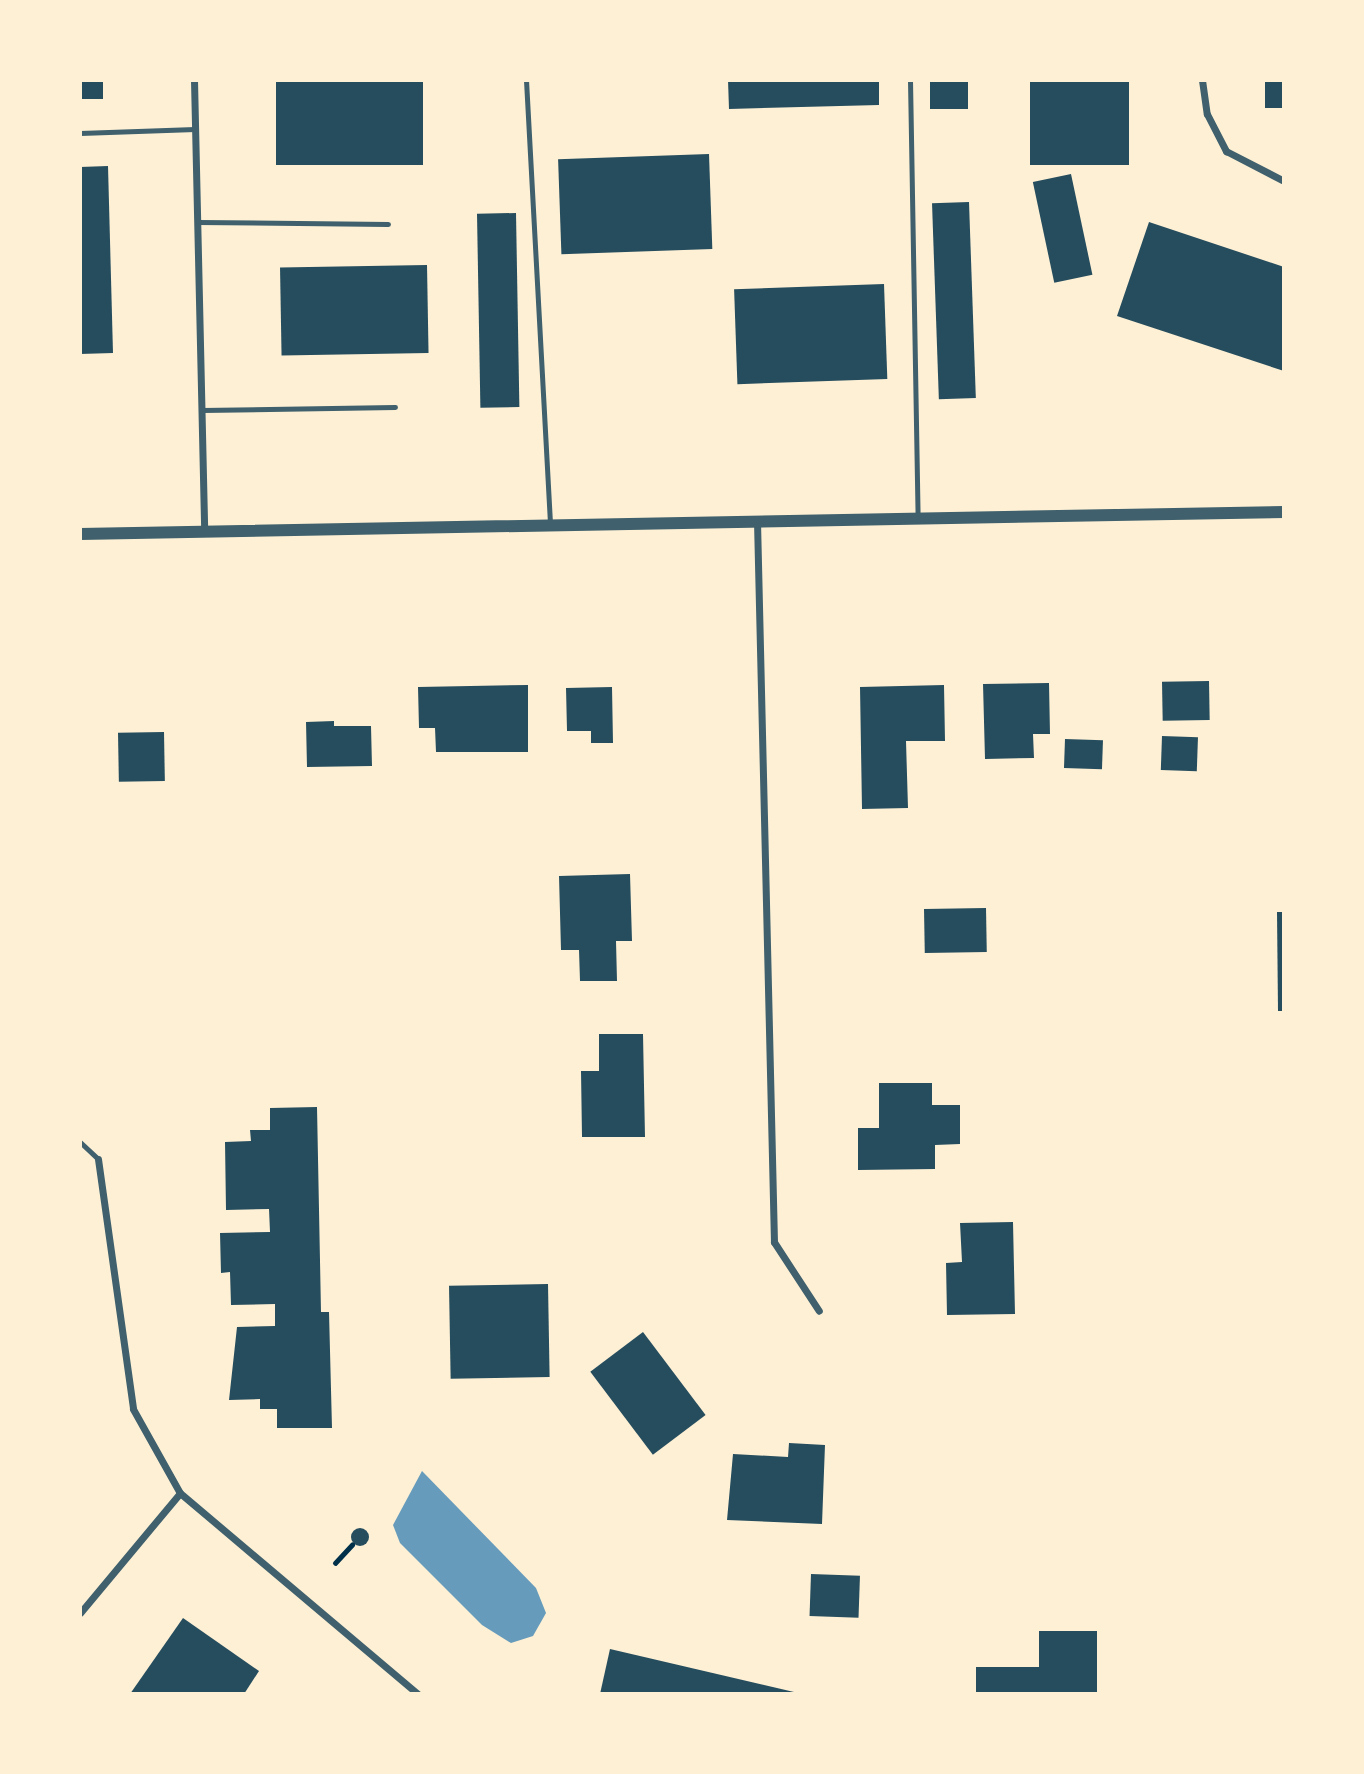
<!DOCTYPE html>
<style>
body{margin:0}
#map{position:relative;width:1364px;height:1774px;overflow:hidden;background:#fdf0d5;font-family:Arial,sans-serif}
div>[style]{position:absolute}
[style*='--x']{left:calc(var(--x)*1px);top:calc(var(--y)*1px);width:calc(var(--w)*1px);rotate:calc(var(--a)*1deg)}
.water>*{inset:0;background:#669bbc}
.building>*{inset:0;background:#264d5e;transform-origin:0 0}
.round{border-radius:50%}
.path>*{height:4.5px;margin:-2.25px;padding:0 2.25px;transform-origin:2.25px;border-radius:2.25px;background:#003049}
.service>*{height:5px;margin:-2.5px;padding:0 2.5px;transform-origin:2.5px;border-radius:2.5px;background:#3f606c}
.minor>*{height:7px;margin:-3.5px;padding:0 3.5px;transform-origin:3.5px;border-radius:3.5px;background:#3f606c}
.tertiary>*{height:12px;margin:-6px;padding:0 6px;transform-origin:6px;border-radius:6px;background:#3f606c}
span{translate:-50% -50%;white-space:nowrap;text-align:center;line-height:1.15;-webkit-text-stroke:5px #fdf0d5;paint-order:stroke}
.frame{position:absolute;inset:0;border:82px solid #fdf0d5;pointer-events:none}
</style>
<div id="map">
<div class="water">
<i style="clip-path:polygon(422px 1471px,536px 1588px,546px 1613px,533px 1636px,511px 1643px,482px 1625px,400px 1543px,393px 1525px)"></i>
</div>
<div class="building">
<i style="left:80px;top:80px;width:23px;height:19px"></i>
<i style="left:276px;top:80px;width:147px;height:85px"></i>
<i style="clip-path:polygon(728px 80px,879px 80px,879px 105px,729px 109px)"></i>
<i style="left:930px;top:80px;width:38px;height:29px"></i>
<i style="left:1030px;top:80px;width:99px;height:85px"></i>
<i style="left:1265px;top:80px;width:19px;height:28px"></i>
<i style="left:709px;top:154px;width:95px;height:151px;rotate:88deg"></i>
<i style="clip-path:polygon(108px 166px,113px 353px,80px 354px,80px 167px)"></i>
<i style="left:1071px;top:174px;width:103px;height:39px;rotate:78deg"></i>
<i style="left:969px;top:202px;width:196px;height:37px;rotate:88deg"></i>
<i style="left:516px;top:213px;width:194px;height:39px;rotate:89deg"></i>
<i style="clip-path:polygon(1149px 222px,1284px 267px,1284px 371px,1117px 316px)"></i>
<i style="left:427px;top:265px;width:88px;height:147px;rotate:89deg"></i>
<i style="left:884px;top:284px;width:95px;height:150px;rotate:88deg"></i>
<i style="left:1209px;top:681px;width:39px;height:47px;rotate:89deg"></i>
<i style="clip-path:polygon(1049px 683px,1050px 734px,1033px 734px,1034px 758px,985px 759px,983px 684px)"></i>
<i style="clip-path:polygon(528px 685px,528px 752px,436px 752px,435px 728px,419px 728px,418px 687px)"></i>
<i style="clip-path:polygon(944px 685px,945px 741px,906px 741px,908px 808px,862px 809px,860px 687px)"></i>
<i style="clip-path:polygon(612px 687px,613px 743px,591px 743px,591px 731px,567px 731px,566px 688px)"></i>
<i style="clip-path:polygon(334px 721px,334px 726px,371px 726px,372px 766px,307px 767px,306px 722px)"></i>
<i style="left:164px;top:732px;width:49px;height:46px;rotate:89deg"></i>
<i style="left:1162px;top:736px;width:36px;height:34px;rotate:2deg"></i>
<i style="left:1065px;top:739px;width:38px;height:29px;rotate:2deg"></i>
<i style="clip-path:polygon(630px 874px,632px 941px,616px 941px,617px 981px,580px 981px,579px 950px,561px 950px,559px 876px)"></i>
<i style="left:986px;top:908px;width:44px;height:62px;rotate:89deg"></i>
<i style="clip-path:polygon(1277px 912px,1284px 912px,1284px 1011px,1278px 1011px)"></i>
<i style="clip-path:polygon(599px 1034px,643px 1034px,645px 1137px,582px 1137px,581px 1071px,599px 1071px)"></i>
<i style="clip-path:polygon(879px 1083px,932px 1083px,932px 1105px,960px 1105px,960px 1144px,935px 1145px,935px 1169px,858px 1170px,858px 1128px,879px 1128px)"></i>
<i style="clip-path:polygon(317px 1107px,321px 1312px,329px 1312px,332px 1428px,277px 1428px,277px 1409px,260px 1409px,260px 1399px,229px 1400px,237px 1327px,275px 1326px,275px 1304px,231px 1305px,230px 1272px,221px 1273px,220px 1233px,270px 1232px,269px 1209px,226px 1210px,225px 1142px,251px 1141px,250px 1130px,270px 1130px,270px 1108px)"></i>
<i style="clip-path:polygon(1013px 1222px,1015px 1314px,947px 1315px,946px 1263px,962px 1262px,960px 1223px)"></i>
<i style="left:548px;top:1284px;width:93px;height:99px;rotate:89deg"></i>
<i style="left:643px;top:1332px;width:104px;height:66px;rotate:53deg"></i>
<i style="clip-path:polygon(789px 1443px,825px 1445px,822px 1524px,727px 1520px,733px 1454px,788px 1457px)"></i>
<i class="round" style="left:351px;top:1528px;width:18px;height:18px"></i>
<i style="left:811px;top:1574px;width:49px;height:42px;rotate:2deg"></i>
<i style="clip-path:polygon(183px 1618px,259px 1671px,244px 1694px,130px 1694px)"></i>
<i style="clip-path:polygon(1039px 1631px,1097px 1631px,1097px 1694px,976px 1694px,976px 1667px,1039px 1667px)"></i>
<i style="clip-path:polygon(610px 1649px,794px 1692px,794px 1694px,600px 1694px)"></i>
</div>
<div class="path">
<i style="--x:335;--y:1563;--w:25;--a:-47"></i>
</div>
<div class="service">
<i style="--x:526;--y:80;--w:445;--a:86.9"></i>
<i style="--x:910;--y:80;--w:438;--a:89"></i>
<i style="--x:80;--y:133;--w:115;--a:-2"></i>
<i style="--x:197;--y:222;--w:191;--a:0.6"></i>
<i style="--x:202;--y:410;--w:193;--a:-0.9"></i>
<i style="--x:80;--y:1142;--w:25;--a:43"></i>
</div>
<div class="minor">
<i style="--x:194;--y:80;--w:450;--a:88.7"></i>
<i style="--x:1202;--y:80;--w:34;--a:82"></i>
<i style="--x:1207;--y:114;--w:42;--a:62.8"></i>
<i style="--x:1226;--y:151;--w:65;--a:27.3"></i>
<i style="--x:757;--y:521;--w:721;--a:88.65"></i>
<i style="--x:774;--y:1242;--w:82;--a:56.9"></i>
<i style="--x:98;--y:1159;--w:252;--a:82"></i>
<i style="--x:133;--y:1409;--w:96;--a:60.8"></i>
<i style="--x:180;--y:1493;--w:312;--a:40.2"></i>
<i style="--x:80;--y:1613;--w:156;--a:-50.2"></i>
</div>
<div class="tertiary">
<i style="--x:80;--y:534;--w:1204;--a:-1.05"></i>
</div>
<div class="frame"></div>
</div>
